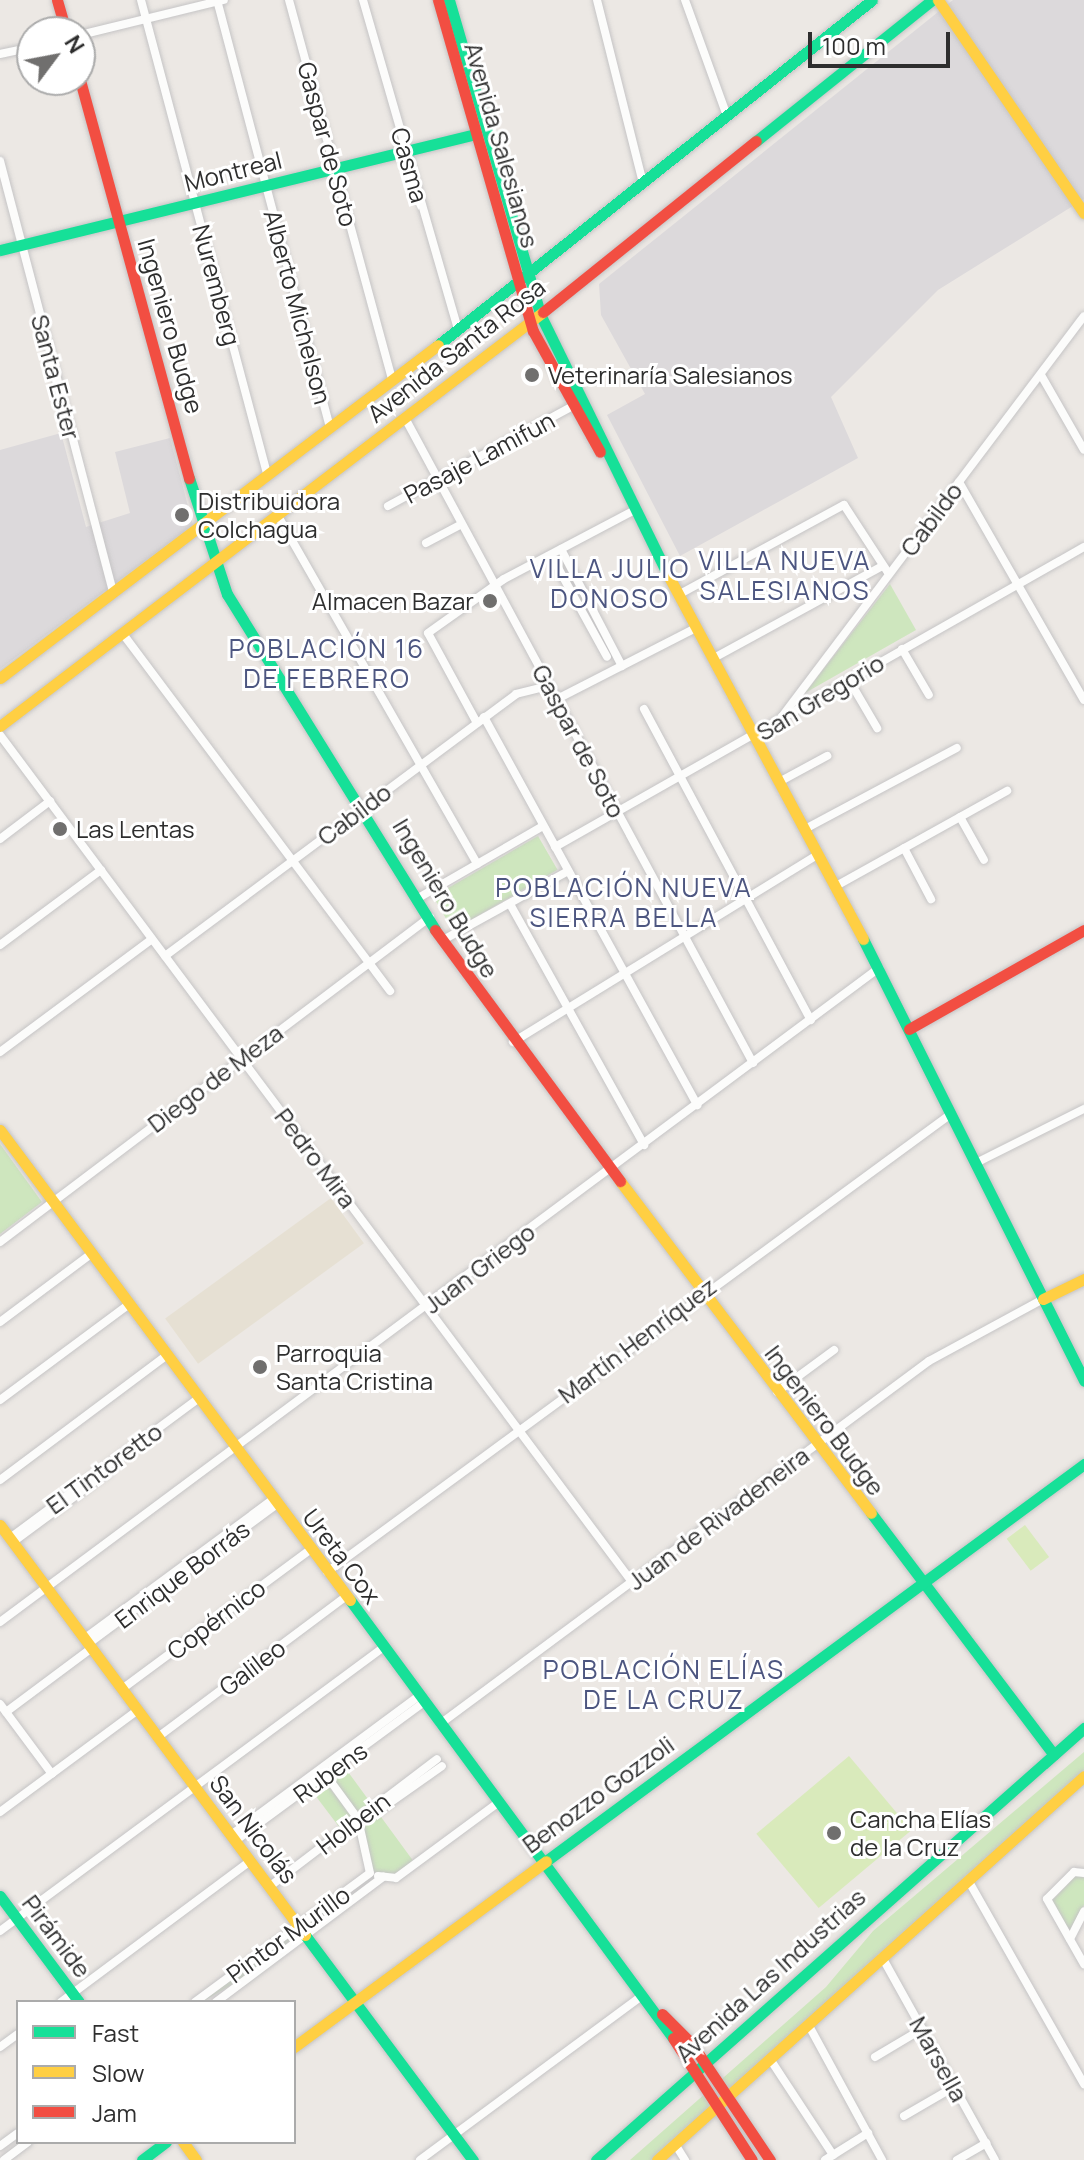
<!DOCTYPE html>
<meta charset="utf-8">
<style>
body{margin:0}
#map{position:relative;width:1084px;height:2160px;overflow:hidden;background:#ece8e4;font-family:Manrope,sans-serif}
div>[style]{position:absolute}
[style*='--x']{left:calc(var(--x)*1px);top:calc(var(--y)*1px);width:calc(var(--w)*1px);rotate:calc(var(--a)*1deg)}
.industrial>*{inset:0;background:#dcd9db}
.education>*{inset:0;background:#e6e0d3;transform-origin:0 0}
.green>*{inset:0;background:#cee6be;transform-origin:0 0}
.pitch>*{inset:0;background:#d9eabb;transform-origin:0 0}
.roads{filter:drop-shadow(0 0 2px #c5c4c5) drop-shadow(0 0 2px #c5c4c5)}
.street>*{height:8px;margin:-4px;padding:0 4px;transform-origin:4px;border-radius:4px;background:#fcfcfb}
.fast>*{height:11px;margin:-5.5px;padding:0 5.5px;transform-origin:5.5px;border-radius:5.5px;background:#16e098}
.slow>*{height:11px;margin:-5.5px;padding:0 5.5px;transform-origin:5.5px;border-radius:5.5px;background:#ffcf43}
.jam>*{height:11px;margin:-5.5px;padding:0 5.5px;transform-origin:5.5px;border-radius:5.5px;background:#f24e42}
.dots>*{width:22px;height:22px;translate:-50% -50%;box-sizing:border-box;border:4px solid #fff;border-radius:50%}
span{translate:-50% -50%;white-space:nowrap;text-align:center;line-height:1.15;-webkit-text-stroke:6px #fff;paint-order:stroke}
.street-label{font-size:24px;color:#2e2e2e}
.poi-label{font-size:24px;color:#2e2e2e}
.left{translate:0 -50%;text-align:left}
.right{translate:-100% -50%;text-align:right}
.neighbourhood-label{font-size:26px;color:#4d5680;letter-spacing:2px}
.legend{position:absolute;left:16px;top:2000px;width:280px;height:144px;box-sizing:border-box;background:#fff;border:2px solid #ababab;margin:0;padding:10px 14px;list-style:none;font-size:24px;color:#2e2e2e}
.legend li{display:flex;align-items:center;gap:16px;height:40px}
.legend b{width:40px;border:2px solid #ababab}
.north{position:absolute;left:16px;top:16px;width:80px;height:80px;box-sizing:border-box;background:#fff;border:2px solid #ababab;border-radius:50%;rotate:58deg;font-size:22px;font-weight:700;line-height:32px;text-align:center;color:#2e2e2e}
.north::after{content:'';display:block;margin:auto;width:28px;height:36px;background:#706f6e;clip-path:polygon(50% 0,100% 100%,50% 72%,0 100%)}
.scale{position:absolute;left:808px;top:32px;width:142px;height:36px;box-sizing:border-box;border:4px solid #2e2e2e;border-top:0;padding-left:10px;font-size:24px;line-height:28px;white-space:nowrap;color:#2e2e2e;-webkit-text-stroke:6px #fff;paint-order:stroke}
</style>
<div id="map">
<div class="industrial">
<i style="clip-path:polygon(953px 0,1084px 0,1084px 199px,938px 290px,831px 397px,858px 458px,680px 556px,607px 415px,645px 394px,601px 315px,599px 284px)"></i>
<i style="clip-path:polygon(61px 433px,86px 527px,130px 513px,115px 452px,170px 438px,193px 525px,0 669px,0 450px)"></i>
</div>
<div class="education">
<i style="left:331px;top:1198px;width:56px;height:205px;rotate:54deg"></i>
</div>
<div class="green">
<i style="clip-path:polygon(890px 584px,916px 630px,805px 693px)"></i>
<i style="left:538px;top:836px;width:39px;height:121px;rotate:60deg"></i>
<i style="clip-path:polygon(0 1144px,42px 1202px,0 1234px)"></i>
<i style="clip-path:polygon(1084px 1752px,1084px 1770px,687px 2128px,651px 2160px,630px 2160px,826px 1987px,873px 1931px)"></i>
<i style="clip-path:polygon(343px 1765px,414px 1862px,392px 1877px,371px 1871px,362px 1821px,328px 1776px)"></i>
<i style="left:323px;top:1779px;width:51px;height:16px;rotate:53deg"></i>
<i style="clip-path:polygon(1077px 1874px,1084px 1878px,1084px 1905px,1069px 1931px,1052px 1901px)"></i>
<i style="clip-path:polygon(370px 1875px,248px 1975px,202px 2002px)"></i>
</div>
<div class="pitch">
<i style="left:1025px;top:1525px;width:40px;height:23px;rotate:53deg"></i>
<i style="left:849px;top:1756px;width:97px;height:121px;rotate:50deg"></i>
</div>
<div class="roads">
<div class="street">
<i style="--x:141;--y:0;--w:491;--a:75.1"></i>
<i style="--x:217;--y:0;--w:443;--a:75.2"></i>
<i style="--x:289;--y:0;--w:394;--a:74.8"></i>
<i style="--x:363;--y:0;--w:343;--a:73.9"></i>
<i style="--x:597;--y:0;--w:189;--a:75.9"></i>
<i style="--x:685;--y:0;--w:123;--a:70.1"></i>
<i style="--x:80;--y:35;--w:148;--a:-13.7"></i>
<i style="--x:0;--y:54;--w:33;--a:-12"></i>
<i style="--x:0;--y:161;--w:447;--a:75.3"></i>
<i style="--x:1041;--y:375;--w:86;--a:60.2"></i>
<i style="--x:405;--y:418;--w:733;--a:61.65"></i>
<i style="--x:959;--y:482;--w:251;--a:60.2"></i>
<i style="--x:388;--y:506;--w:206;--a:-28.4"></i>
<i style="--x:278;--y:516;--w:401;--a:60.2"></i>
<i style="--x:426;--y:543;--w:40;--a:-28"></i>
<i style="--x:561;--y:549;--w:132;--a:62.5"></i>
<i style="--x:551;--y:555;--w:116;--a:61.2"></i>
<i style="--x:678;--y:595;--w:189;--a:-28.5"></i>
<i style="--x:844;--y:505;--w:82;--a:56.9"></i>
<i style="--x:123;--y:634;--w:446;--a:53.2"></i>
<i style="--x:902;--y:649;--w:53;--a:59.6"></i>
<i style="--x:712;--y:659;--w:192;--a:-28.6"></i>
<i style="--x:849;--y:680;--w:56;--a:59.7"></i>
<i style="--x:557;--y:699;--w:156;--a:-27.1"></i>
<i style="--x:644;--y:709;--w:353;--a:61.8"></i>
<i style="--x:484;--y:717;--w:443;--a:61.2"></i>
<i style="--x:781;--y:718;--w:503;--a:-52.99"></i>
<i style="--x:477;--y:723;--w:102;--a:-118.6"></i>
<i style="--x:428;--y:633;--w:93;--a:-35.4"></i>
<i style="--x:504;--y:579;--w:146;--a:-27.8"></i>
<i style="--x:0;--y:735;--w:1057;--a:53.27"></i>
<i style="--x:779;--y:782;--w:55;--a:-28.4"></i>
<i style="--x:960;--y:817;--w:49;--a:60.8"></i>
<i style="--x:805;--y:829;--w:172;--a:-28.1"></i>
<i style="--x:0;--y:839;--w:63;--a:-37.2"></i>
<i style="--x:555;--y:847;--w:608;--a:-29.56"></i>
<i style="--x:904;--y:848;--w:58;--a:62.1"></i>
<i style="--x:836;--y:886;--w:196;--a:-29.1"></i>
<i style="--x:420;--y:897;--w:142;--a:-30"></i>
<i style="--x:510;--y:904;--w:276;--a:60.9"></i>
<i style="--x:443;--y:940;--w:143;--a:-28.9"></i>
<i style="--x:0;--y:945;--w:126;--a:-36.6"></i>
<i style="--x:165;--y:956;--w:438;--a:-36.7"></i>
<i style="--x:516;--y:694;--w:34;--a:-14"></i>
<i style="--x:513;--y:1042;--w:359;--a:-31.6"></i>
<i style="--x:0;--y:1052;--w:189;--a:-36.6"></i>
<i style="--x:976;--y:1163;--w:121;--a:-26.6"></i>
<i style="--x:0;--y:1242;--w:539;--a:-37.08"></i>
<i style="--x:0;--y:1322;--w:114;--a:-36.8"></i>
<i style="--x:777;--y:1392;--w:71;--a:-36.4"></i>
<i style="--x:0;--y:1400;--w:159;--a:-36.6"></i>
<i style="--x:0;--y:1480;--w:207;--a:-36.8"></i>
<i style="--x:10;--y:1538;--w:234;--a:-36.5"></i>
<i style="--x:13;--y:1542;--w:119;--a:-36.5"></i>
<i style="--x:327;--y:1572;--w:774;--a:-36.28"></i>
<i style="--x:0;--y:1622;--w:1096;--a:-36.65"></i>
<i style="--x:85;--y:1638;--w:232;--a:-36.4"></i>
<i style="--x:88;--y:1644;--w:234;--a:-36.5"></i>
<i style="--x:122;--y:1689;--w:234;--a:-36.5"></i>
<i style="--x:0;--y:1704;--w:87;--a:53.4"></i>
<i style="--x:6;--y:1712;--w:107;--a:-36.7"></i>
<i style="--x:440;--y:1724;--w:609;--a:-36.59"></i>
<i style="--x:929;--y:1361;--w:130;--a:-28.5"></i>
<i style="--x:158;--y:1737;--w:234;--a:-36.8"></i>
<i style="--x:326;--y:1775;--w:54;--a:54"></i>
<i style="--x:358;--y:1819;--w:55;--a:77.5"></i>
<i style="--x:0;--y:1812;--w:172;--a:-36.5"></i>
<i style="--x:374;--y:1814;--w:83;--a:-35.2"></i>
<i style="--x:231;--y:1835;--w:234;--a:-36.5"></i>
<i style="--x:235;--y:1841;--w:235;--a:-36.3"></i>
<i style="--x:1084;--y:1873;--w:10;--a:-174"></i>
<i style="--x:1074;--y:1872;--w:38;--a:135"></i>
<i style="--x:1047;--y:1899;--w:75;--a:60.4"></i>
<i style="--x:378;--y:1876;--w:18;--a:6"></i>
<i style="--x:396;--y:1878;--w:128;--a:-36.4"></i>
<i style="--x:968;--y:1880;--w:235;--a:60.4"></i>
<i style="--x:269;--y:1887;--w:211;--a:-37.3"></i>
<i style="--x:0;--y:1931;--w:476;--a:-36.5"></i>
<i style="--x:1070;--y:1939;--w:31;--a:-63"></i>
<i style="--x:882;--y:1957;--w:232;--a:60.9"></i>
<i style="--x:61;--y:2002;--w:236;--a:-36.7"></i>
<i style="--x:195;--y:2002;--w:217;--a:-36.4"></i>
<i style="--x:216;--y:2002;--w:209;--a:-36.8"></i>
<i style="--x:808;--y:2024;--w:155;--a:61.4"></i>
<i style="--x:0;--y:2047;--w:22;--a:-36"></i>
<i style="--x:875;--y:2057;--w:55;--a:-30.8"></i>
<i style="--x:770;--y:2059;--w:115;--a:56.7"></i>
<i style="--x:904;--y:2116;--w:58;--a:-30.1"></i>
<i style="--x:675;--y:2144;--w:19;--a:58"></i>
<i style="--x:0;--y:2146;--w:22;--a:-36"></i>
<i style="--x:4;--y:2160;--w:30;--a:-37"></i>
<i style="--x:420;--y:2160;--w:277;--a:-36.5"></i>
<i style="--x:825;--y:2160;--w:51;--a:-32.1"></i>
<i style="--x:957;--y:2160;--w:34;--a:-30"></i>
</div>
<div class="fast">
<i style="--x:449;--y:0;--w:327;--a:73.8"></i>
<i style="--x:540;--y:314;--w:291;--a:63.9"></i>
<i style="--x:756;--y:141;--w:226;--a:-38.7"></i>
<i style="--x:0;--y:250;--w:490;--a:-13.7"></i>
<i style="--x:438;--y:345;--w:554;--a:-38.48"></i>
<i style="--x:189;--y:478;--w:122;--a:71.9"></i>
<i style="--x:227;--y:594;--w:395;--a:58.2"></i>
<i style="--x:863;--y:939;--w:494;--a:63.4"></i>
<i style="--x:871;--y:1513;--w:303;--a:52.9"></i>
<i style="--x:350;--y:1600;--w:544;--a:53.59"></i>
<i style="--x:546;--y:1861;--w:669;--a:-36.42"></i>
<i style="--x:0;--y:1896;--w:132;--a:53.3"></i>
<i style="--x:305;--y:1935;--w:281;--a:53.3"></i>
<i style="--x:142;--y:2160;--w:30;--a:-37"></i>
<i style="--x:596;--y:2160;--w:652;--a:-41.52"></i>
</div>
<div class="slow">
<i style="--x:938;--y:0;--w:258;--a:55.6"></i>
<i style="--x:668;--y:575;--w:413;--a:61.8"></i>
<i style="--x:0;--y:678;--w:550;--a:-37.24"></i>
<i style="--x:0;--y:726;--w:683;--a:-37.32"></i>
<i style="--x:0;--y:1130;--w:586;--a:53.33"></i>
<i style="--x:620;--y:1181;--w:416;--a:52.9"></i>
<i style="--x:1043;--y:1299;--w:46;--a:-26"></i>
<i style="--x:0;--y:1525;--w:511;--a:53.35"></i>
<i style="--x:294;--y:2047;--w:313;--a:-36.4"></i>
<i style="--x:183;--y:2142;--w:22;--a:54"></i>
<i style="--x:657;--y:2160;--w:574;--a:-41.96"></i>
</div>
<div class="jam">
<i style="--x:57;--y:0;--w:33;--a:74"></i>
<i style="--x:438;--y:0;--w:344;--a:74"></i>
<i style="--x:533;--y:331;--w:138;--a:61"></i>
<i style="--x:80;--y:80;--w:413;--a:74.7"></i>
<i style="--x:543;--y:312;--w:273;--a:-38.8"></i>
<i style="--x:435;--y:930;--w:312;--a:53.6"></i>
<i style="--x:909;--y:1029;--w:201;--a:-29.5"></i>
<i style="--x:662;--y:2014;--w:42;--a:45"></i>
<i style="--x:692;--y:2044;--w:140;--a:56.1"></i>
<i style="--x:673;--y:2038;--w:145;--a:57.1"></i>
</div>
</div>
<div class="dots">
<i style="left:532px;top:375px;background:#706f6e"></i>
<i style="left:182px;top:515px;background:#706f6e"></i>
<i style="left:490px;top:601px;background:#706f6e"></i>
<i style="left:60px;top:829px;background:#706f6e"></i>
<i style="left:260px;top:1367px;background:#706f6e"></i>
<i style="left:834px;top:1833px;background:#706f6e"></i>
</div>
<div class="street-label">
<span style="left:328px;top:144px;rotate:75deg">Gaspar de Soto</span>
<span style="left:502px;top:145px;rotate:74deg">Avenida Salesianos</span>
<span style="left:410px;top:165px;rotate:74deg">Casma</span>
<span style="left:233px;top:171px;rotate:-14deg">Montreal</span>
<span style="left:217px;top:285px;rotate:75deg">Nuremberg</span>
<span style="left:298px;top:307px;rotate:75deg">Alberto Michelson</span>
<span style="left:171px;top:326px;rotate:74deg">Ingeniero Budge</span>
<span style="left:456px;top:350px;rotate:-38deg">Avenida Santa Rosa</span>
<span style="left:56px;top:377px;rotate:75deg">Santa Ester</span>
<span style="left:479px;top:457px;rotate:-28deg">Pasaje Lamifun</span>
<span style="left:931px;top:519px;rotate:-53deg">Cabildo</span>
<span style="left:820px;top:697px;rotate:-31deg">San Gregorio</span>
<span style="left:579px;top:741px;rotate:62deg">Gaspar de Soto</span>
<span style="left:354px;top:814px;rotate:-37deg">Cabildo</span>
<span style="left:446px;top:898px;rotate:59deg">Ingeniero Budge</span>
<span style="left:215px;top:1078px;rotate:-37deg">Diego de Meza</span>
<span style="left:316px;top:1158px;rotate:53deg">Pedro Mira</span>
<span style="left:479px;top:1268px;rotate:-37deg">Juan Griego</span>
<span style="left:637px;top:1340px;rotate:-37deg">Martín Henríquez</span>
<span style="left:825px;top:1420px;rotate:53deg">Ingeniero Budge</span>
<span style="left:104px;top:1468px;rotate:-36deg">El Tintoretto</span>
<span style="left:718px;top:1518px;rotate:-37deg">Juan de Rivadeneira</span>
<span style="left:342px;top:1556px;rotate:53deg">Ureta Cox</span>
<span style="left:182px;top:1574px;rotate:-37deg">Enrique Borrás</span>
<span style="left:216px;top:1619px;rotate:-37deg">Copérnico</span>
<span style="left:252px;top:1667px;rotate:-37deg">Galileo</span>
<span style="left:330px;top:1772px;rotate:-36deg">Rubens</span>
<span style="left:598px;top:1794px;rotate:-36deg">Benozzo Gozzoli</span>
<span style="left:353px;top:1823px;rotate:-37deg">Holbein</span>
<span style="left:254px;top:1829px;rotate:53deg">San Nicolás</span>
<span style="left:288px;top:1934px;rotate:-36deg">Pintor Murillo</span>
<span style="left:57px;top:1936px;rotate:53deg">Pirámide</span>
<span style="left:770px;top:1975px;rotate:-42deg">Avenida Las Industrias</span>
<span style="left:939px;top:2059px;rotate:61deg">Marsella</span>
</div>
<div class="poi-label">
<span class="left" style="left:548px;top:375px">Veterinaría Salesianos</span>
<span class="left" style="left:198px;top:515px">Distribuidora<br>Colchagua</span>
<span class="right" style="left:474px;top:601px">Almacen Bazar</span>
<span class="left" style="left:76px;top:829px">Las Lentas</span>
<span class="left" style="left:276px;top:1367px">Parroquia<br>Santa Cristina</span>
<span class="left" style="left:850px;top:1833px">Cancha Elías<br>de la Cruz</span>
</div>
<div class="neighbourhood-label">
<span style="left:785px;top:576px">VILLA NUEVA<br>SALESIANOS</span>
<span style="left:610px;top:584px">VILLA JULIO<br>DONOSO</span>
<span style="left:327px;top:664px">POBLACIÓN 16<br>DE FEBRERO</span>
<span style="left:624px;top:903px">POBLACIÓN NUEVA<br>SIERRA BELLA</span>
<span style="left:664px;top:1685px">POBLACIÓN ELÍAS<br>DE LA CRUZ</span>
</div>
<ul class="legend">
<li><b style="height:10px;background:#16e098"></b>Fast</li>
<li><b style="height:10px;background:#ffcf43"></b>Slow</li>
<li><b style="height:10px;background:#f24e42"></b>Jam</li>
</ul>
<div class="north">N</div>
<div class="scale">100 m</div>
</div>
